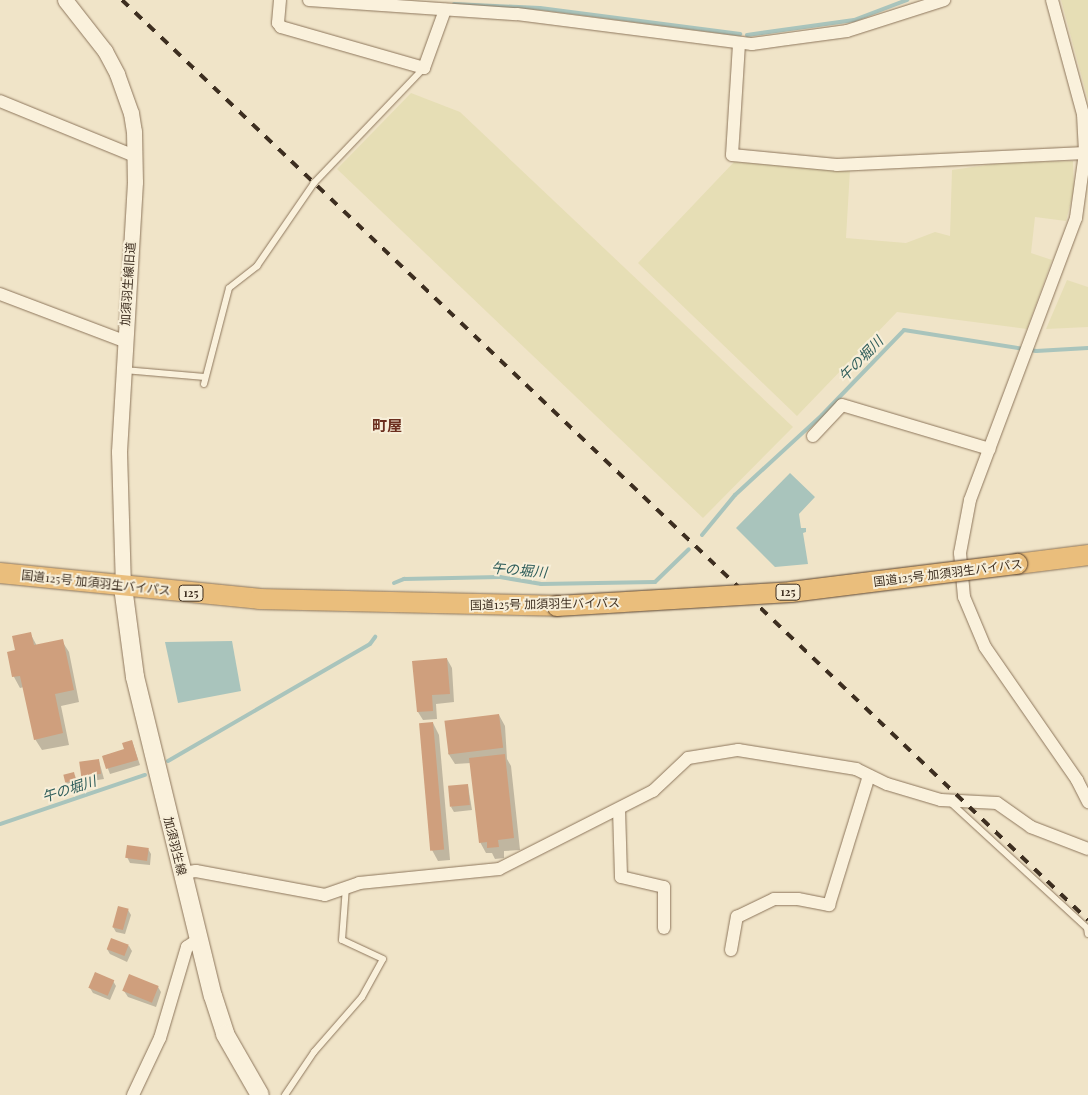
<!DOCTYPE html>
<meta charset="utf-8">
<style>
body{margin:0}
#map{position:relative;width:1088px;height:1095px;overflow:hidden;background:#f0e4c8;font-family:"Playfair Display","Noto Sans JP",serif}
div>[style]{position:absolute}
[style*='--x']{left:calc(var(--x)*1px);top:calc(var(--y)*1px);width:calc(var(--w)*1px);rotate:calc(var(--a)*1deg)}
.farmland>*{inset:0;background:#e6deb5}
.water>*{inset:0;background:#a9c4bc}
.shadow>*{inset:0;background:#0003}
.stream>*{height:4px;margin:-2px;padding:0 2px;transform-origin:2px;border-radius:2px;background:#a9c4bc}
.building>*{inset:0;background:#cf9f7d;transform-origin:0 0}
.roads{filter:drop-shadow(0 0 1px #8d765c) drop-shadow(0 0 1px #8d765c)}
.service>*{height:6px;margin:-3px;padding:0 3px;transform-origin:3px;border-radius:3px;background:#faf1dc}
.minor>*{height:12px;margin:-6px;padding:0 6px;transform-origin:6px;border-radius:6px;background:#faf1dc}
.tertiary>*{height:15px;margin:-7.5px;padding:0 7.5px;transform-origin:7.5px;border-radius:7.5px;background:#faf1dc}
.secondary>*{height:18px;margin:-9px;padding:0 9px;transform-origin:9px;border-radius:9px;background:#faf1dc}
.trunk>*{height:20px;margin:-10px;padding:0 10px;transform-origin:10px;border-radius:10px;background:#eabe7c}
.rail>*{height:4px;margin-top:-2px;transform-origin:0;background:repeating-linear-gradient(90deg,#3d2e20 0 9px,transparent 0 18px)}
.bridges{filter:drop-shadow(0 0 1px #5b4430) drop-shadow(0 0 1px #5b4430)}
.trunk-bridge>*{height:20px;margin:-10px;padding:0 10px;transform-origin:10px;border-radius:10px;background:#eabe7c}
span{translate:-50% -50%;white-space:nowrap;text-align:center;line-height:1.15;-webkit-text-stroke:4px #f7eed8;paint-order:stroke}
.shield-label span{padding:1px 4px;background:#f7eed8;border:1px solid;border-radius:4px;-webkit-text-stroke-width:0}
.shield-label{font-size:11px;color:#3d2e20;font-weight:700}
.street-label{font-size:12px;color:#3d2e20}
.water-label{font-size:14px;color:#2f5d5a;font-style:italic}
.quarter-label{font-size:15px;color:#6b2e1e;font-weight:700}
</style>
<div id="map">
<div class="farmland">
<i style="clip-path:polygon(1061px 0,1088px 0,1088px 100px)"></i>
<i style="clip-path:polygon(411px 93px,460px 112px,793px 427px,703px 518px,337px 169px)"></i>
<i style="clip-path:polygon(1073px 161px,1074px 190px,1066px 221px,1035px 217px,1031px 253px,1052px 260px,1027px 329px,897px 312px,797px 416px,638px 263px,734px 162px,850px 170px,846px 238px,906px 243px,935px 232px,950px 236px,952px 170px,1001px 163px)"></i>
<i style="clip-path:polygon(1067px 280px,1088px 287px,1088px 327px,1046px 329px)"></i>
</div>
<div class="water">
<i style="clip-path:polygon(790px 473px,815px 497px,799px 514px,801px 528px,806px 528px,806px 532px,803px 533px,808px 564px,775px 567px,736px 528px)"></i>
<i style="clip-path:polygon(232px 641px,241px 691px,178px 703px,165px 642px)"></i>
</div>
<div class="shadow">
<i style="clip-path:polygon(30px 633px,37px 646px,62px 641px,69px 652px,79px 702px,61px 706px,69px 745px,42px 750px,35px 739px,24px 687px,20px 688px,14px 677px,8px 652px,17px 651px)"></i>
<i style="clip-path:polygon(447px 659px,452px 668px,454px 702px,436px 704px,437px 719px,423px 720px,418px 712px,413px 662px)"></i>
<i style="clip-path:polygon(499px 715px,505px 726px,507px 759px,511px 766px,520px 850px,504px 851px,504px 858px,495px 859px,492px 853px,486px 853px,480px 842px,471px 763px,455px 764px,448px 753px)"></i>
<i style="clip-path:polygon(433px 723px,439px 735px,450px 860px,438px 861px,432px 850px)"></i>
<i style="clip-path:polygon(132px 741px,140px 765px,110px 774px,103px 756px,126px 750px)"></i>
<i style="clip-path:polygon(99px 761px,104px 779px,85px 782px,82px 776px)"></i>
<i style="clip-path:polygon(75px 775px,76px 782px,67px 784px,66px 782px)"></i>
<i style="clip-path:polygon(468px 786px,472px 810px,454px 812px,451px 807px)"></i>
<i style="clip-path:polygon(148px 849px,151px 854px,150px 865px,130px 863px,127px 857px)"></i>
<i style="clip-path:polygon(128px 910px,131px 915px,125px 934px,116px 932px,113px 927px)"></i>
<i style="clip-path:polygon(129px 946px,132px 951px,127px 962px,110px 954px,107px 949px)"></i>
<i style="clip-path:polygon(113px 981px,116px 986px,110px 1000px,93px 993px,90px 988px)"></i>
<i style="clip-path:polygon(158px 987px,161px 992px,156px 1007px,128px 997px,124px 991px)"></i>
</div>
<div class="stream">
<i style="--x:454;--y:4;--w:86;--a:2.7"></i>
<i style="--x:540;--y:8;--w:202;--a:7.4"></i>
<i style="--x:747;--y:35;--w:108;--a:-8"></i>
<i style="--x:854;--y:20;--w:57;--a:-20.7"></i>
<i style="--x:702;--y:535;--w:52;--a:-50.5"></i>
<i style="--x:735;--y:495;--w:118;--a:-42.6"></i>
<i style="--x:822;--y:415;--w:118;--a:-46"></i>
<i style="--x:904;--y:330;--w:134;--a:9"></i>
<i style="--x:1036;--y:351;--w:52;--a:-3.3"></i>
<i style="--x:394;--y:583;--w:11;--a:-22"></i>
<i style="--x:404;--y:579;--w:96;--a:-1.2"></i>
<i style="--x:500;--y:577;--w:42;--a:9.7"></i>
<i style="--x:541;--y:584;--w:114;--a:-1"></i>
<i style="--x:655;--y:582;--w:47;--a:-44.1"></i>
<i style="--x:168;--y:761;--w:233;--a:-30.1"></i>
<i style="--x:370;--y:644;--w:9;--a:-54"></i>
<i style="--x:0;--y:824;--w:153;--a:-18.7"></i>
</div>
<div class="building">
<i style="clip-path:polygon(31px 632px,34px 645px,63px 639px,74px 690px,55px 694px,63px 733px,34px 740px,20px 676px,12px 677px,7px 652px,15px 650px,12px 636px)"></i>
<i style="clip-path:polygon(447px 658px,450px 694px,432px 695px,433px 711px,417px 712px,412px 661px)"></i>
<i style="left:499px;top:714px;width:34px;height:55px;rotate:83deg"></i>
<i style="left:433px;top:722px;width:128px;height:14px;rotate:85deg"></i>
<i style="clip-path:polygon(132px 740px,138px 760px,106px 769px,102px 756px,124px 749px,122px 743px)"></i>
<i style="clip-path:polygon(505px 754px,514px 838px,498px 840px,499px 847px,487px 848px,487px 842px,479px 843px,469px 758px)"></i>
<i style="left:99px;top:759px;width:15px;height:20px;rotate:82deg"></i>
<i style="left:74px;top:772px;width:8px;height:11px;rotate:76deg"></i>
<i style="left:468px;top:784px;width:21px;height:20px;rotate:85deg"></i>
<i style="left:127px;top:845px;width:22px;height:13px;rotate:8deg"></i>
<i style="left:118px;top:906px;width:11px;height:22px;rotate:15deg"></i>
<i style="left:111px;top:938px;width:19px;height:12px;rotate:21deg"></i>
<i style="left:95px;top:972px;width:21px;height:17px;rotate:23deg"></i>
<i style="left:129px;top:974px;width:32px;height:18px;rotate:22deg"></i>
</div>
<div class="roads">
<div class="service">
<i style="--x:124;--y:370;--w:81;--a:4.9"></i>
<i style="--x:204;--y:384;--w:99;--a:-75.4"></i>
<i style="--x:229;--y:288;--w:36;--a:-38"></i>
<i style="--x:257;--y:266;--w:101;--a:-55.5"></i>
<i style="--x:314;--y:183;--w:159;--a:-46.3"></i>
<i style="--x:950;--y:802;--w:186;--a:42.6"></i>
<i style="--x:1087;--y:928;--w:6;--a:81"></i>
<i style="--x:285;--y:1095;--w:52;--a:-56"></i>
<i style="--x:314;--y:1052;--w:73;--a:-48.9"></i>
<i style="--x:362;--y:997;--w:43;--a:-61.1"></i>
<i style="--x:383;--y:959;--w:45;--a:-155.1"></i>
<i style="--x:342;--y:940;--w:53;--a:-85.7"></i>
</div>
<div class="minor">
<i style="--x:280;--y:0;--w:23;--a:95"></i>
<i style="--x:278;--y:23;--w:5;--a:53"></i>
<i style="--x:281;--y:27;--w:149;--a:16"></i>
<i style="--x:424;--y:68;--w:62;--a:-70.1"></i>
<i style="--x:309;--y:0;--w:208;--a:3.9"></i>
<i style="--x:517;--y:14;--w:237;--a:7.3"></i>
<i style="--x:752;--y:44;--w:96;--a:-7.8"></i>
<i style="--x:847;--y:31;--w:102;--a:-17.7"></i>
<i style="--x:1052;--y:0;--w:118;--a:74.8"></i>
<i style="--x:1083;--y:114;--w:39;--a:87"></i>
<i style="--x:1085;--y:153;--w:66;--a:97.9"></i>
<i style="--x:1076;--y:218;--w:301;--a:110.6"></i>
<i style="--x:970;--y:500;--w:54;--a:100.7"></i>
<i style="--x:960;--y:553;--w:44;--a:84.8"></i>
<i style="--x:964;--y:597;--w:54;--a:67.2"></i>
<i style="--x:985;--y:647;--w:162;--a:55.3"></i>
<i style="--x:1077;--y:780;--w:25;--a:63"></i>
<i style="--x:739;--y:44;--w:111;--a:93.6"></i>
<i style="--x:732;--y:155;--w:105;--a:5.4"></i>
<i style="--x:837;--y:165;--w:248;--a:-2.8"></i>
<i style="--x:0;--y:101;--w:146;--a:22.2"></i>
<i style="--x:0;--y:294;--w:133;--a:20.8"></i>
<i style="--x:813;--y:436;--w:42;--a:-46.9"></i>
<i style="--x:842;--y:405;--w:154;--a:16.6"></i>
<i style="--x:619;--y:809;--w:68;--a:88.3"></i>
<i style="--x:621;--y:877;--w:44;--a:13.1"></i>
<i style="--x:664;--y:887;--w:41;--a:90"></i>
<i style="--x:182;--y:873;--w:14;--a:-8"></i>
<i style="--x:196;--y:871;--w:131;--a:10.5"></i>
<i style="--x:325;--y:895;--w:36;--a:-19"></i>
<i style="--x:359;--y:883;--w:141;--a:-5.7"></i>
<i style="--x:499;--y:869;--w:173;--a:-26.9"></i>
<i style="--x:653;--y:791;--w:48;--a:-43.3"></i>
<i style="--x:688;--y:758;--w:51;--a:-9.1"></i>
<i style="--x:738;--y:750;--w:120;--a:9.1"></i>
<i style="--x:856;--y:769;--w:34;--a:26"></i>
<i style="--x:887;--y:784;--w:56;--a:16.5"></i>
<i style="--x:941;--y:800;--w:56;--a:3.1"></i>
<i style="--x:997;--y:803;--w:42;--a:35.2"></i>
<i style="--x:1031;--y:827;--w:61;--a:21.1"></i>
<i style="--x:731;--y:950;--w:34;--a:-80"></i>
<i style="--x:737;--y:917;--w:41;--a:-25.9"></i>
<i style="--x:774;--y:899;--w:24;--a:0"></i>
<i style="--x:798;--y:899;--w:32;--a:11"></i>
<i style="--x:829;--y:905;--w:135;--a:-72.8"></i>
<i style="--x:133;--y:1095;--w:63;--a:-64.7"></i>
<i style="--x:160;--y:1038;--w:95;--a:-73.5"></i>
<i style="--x:187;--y:947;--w:14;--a:-34"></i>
</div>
<div class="tertiary">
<i style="--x:65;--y:0;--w:65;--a:51.9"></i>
<i style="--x:105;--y:51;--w:26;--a:62"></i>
<i style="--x:117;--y:74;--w:41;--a:70.3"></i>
<i style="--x:131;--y:113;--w:18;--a:81"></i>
<i style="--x:134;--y:131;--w:51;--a:88.9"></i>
<i style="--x:135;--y:182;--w:270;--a:93.4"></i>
<i style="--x:119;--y:452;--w:135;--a:88.3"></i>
</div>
<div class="secondary">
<i style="--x:123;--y:587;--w:91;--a:82.4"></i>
<i style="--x:135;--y:677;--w:328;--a:76.3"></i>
<i style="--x:213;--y:996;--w:40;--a:72"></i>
<i style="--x:225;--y:1034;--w:70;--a:60.2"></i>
</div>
<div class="trunk">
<i style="--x:1017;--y:564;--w:72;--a:-7.2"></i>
<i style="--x:0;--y:573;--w:260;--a:5.7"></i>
<i style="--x:259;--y:599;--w:298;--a:1.3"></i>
</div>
</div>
<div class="rail">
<i style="--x:122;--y:0;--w:1334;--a:43.6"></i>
</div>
<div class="bridges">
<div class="trunk-bridge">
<i style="--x:557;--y:606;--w:234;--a:-3.4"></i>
<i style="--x:791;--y:592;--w:228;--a:-7.1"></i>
</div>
</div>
<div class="shield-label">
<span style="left:788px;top:592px">125</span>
<span style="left:191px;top:593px">125</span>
</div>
<div class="street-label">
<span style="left:128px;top:284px;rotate:-86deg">加須羽生線旧道</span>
<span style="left:948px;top:573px;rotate:-7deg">国道125号 加須羽生バイパス</span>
<span style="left:96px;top:583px;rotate:6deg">国道125号 加須羽生バイパス</span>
<span style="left:545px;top:604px;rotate:-1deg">国道125号 加須羽生バイパス</span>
<span style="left:175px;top:846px;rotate:76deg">加須羽生線</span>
</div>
<div class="water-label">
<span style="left:861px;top:359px;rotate:-46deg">午の堀川</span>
<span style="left:519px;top:570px;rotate:5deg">午の堀川</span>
<span style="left:69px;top:789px;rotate:-18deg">午の堀川</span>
</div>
<div class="quarter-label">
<span style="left:387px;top:426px">町屋</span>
</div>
</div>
